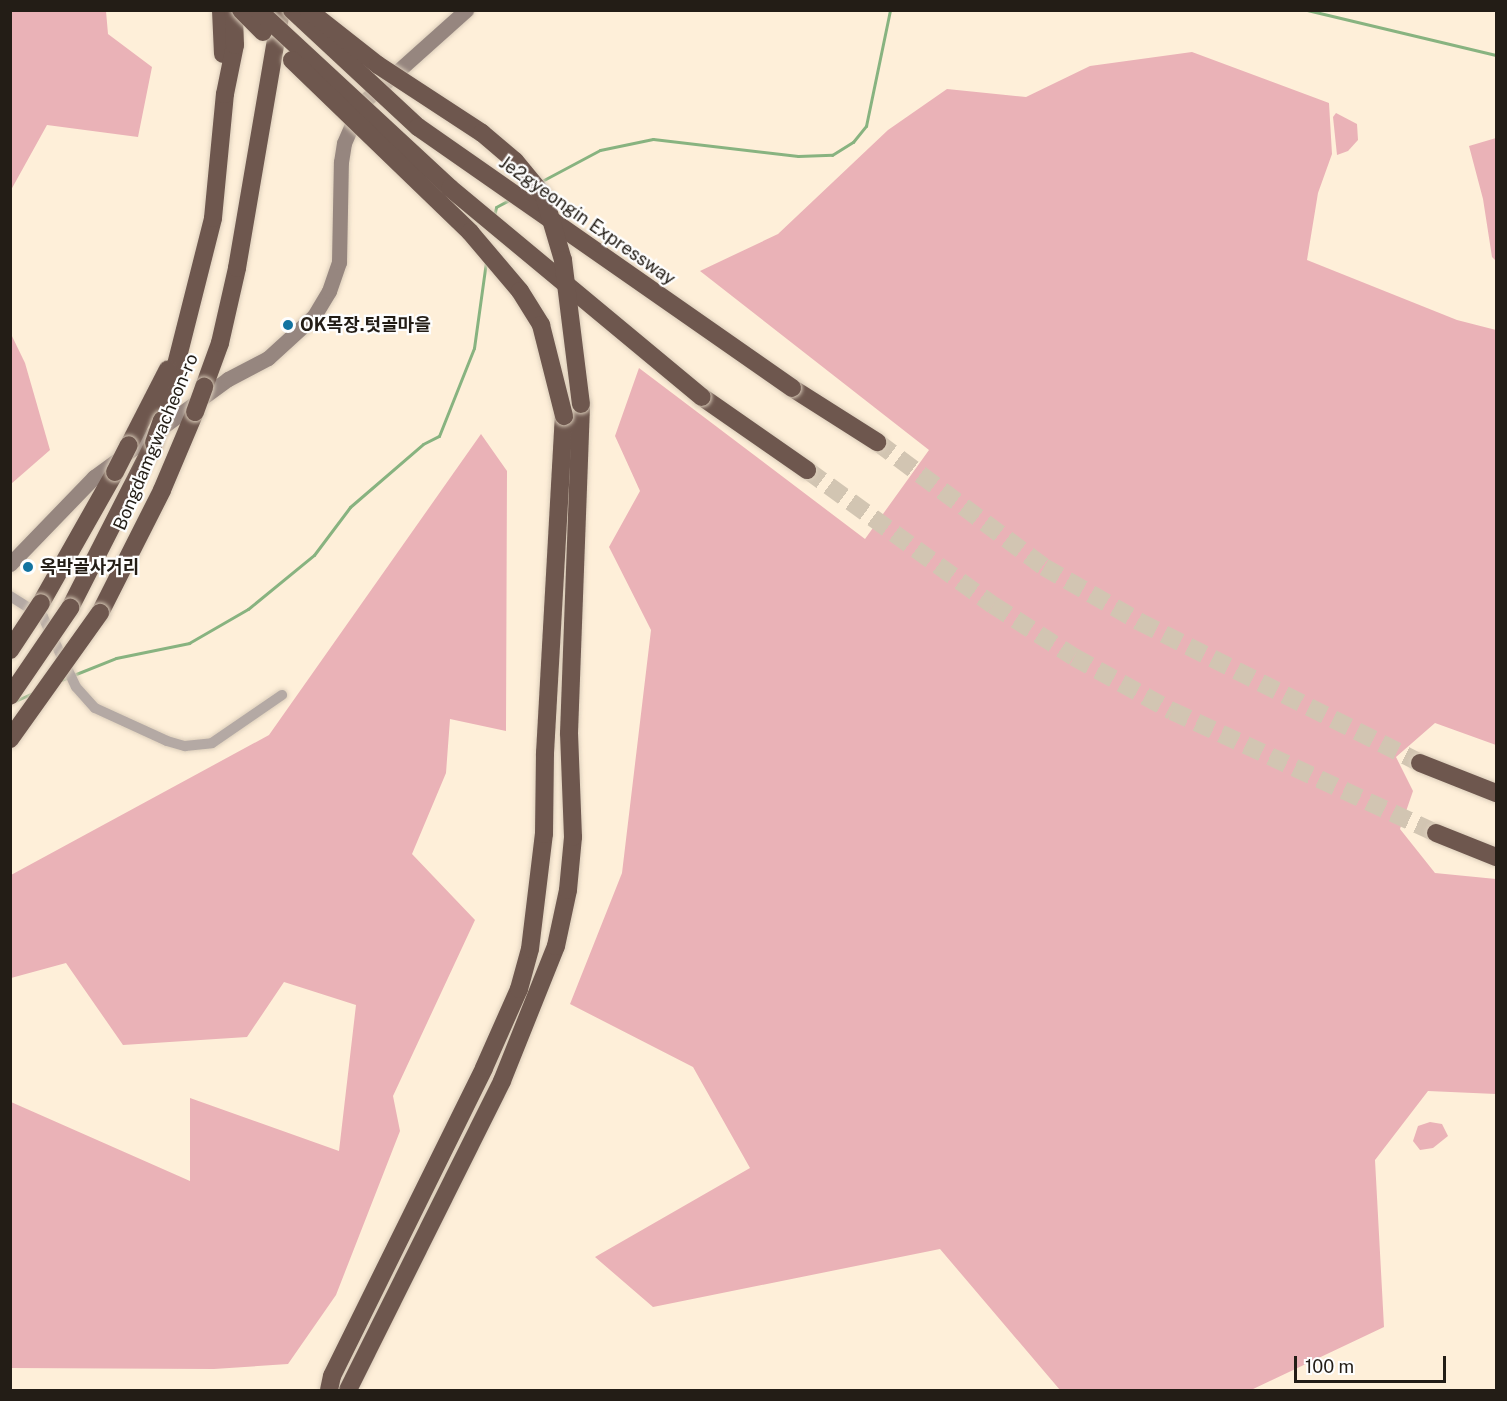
<!DOCTYPE html>
<meta charset="utf-8">
<style>
body{margin:0}
#map{position:relative;width:1507px;height:1401px;overflow:hidden;background:#feefd9;font-family:"Public Sans","Noto Sans KR",sans-serif}
div>[style]{position:absolute}
[style*='--x']{left:calc(var(--x)*1px);top:calc(var(--y)*1px);width:calc(var(--w)*1px);rotate:calc(var(--a)*1deg)}
.green>*{inset:0;background:#eab2b7}
.stream>*{height:3px;margin:-1.5px;padding:0 1.5px;transform-origin:1.5px;border-radius:1.5px;background:#88b380}
.highway-tunnel>*{height:18px;margin-top:-9px;transform-origin:0;background:repeating-linear-gradient(90deg,#d2c5b2 0 18px,transparent 0 27px)}
.roads{filter:drop-shadow(0 0 2px #dbcdba) drop-shadow(0 0 2px #dbcdba)}
.street>*{height:10px;margin:-5px;padding:0 5px;transform-origin:5px;border-radius:5px;background:#b4a9a4}
.secondary>*{height:15px;margin:-7.5px;padding:0 7.5px;transform-origin:7.5px;border-radius:7.5px;background:#96867f}
.highway>*{height:18px;margin:-9px;padding:0 9px;transform-origin:9px;border-radius:9px;background:#6e574e}
.bridges{filter:drop-shadow(0 0 2px #dbcdba) drop-shadow(0 0 2px #dbcdba)}
.highway-bridge>*{height:18px;margin:-9px;padding:0 9px;transform-origin:9px;border-radius:9px;background:#6e574e}
.dots>*{width:16px;height:16px;translate:-50% -50%;box-sizing:border-box;border:3px solid #fefefe;border-radius:50%}
span{translate:-50% -50%;white-space:nowrap;text-align:center;line-height:1.15;-webkit-text-stroke:4.5px #fefefe;paint-order:stroke}
.street-label{font-size:18px;color:#231d16}
.poi-label{font-size:18px;color:#231d16;font-weight:700}
.left{translate:0 -50%;text-align:left}
.frame{position:absolute;inset:0;border:12px solid #231d16;pointer-events:none}
.scale{position:absolute;left:1294px;top:1356px;width:152px;height:27px;box-sizing:border-box;border:3px solid #231d16;border-top:0;padding-left:8px;font-size:18px;line-height:21px;white-space:nowrap;color:#231d16;-webkit-text-stroke:4px #fefefe;paint-order:stroke}
</style>
<div id="map">
<div class="green">
<i style="clip-path:polygon(11px 10px,106px 11px,108px 34px,152px 67px,138px 137px,47px 125px,11px 190px)"></i>
<i style="clip-path:polygon(1192px 52px,1329px 103px,1332px 154px,1318px 193px,1307px 260px,1457px 320px,1496px 330px,1496px 745px,1435px 723px,1396px 757px,1413px 791px,1400px 829px,1435px 873px,1496px 879px,1496px 1094px,1428px 1091px,1375px 1160px,1384px 1327px,1251px 1390px,1060px 1390px,940px 1249px,653px 1307px,595px 1257px,750px 1168px,693px 1067px,570px 1004px,622px 873px,651px 630px,609px 547px,640px 491px,615px 436px,639px 368px,865px 539px,929px 450px,700px 271px,778px 234px,888px 130px,947px 89px,1026px 97px,1090px 66px)"></i>
<i style="clip-path:polygon(1336px 113px,1357px 124px,1358px 140px,1348px 151px,1337px 155px,1333px 117px)"></i>
<i style="clip-path:polygon(1496px 138px,1496px 261px,1492px 257px,1483px 199px,1469px 146px)"></i>
<i style="clip-path:polygon(10px 332px,25px 363px,50px 450px,11px 484px)"></i>
<i style="clip-path:polygon(481px 434px,507px 471px,506px 731px,450px 719px,446px 773px,412px 854px,475px 920px,393px 1096px,400px 1131px,336px 1295px,288px 1364px,214px 1369px,11px 1368px,11px 1102px,190px 1181px,190px 1098px,339px 1151px,356px 1005px,284px 982px,247px 1037px,123px 1045px,66px 963px,11px 978px,11px 875px,269px 735px)"></i>
<i style="clip-path:polygon(1430px 1122px,1442px 1124px,1448px 1136px,1433px 1148px,1420px 1150px,1413px 1141px,1418px 1126px)"></i>
</div>
<div class="stream">
<i style="--x:1307;--y:10;--w:194;--a:13.4"></i>
<i style="--x:540;--y:182;--w:68;--a:-28.1"></i>
<i style="--x:600;--y:150;--w:54;--a:-11.7"></i>
<i style="--x:653;--y:139;--w:146;--a:6.7"></i>
<i style="--x:798;--y:156;--w:34;--a:-2"></i>
<i style="--x:832;--y:155;--w:25;--a:-32"></i>
<i style="--x:853;--y:142;--w:21;--a:-51"></i>
<i style="--x:866;--y:126;--w:118;--a:-78.3"></i>
<i style="--x:494;--y:216;--w:9;--a:-77"></i>
<i style="--x:496;--y:207;--w:17;--a:-28"></i>
<i style="--x:61;--y:680;--w:59;--a:-21.8"></i>
<i style="--x:116;--y:658;--w:75;--a:-11.6"></i>
<i style="--x:189;--y:643;--w:68;--a:-30"></i>
<i style="--x:248;--y:609;--w:85;--a:-39.3"></i>
<i style="--x:314;--y:555;--w:60;--a:-53.1"></i>
<i style="--x:350;--y:507;--w:96;--a:-40.8"></i>
<i style="--x:423;--y:444;--w:18;--a:-27"></i>
<i style="--x:439;--y:436;--w:95;--a:-68.3"></i>
<i style="--x:474;--y:348;--w:88;--a:-82.1"></i>
<i style="--x:15;--y:701;--w:20;--a:-24"></i>
</div>
<div class="highway-tunnel">
<i style="--x:877;--y:442;--w:209;--a:36.8"></i>
<i style="--x:1044;--y:567;--w:111;--a:29.8"></i>
<i style="--x:1140;--y:622;--w:313;--a:26.7"></i>
<i style="--x:807;--y:470;--w:230;--a:36"></i>
<i style="--x:993;--y:605;--w:96;--a:32.7"></i>
<i style="--x:1074;--y:657;--w:112;--a:28.9"></i>
<i style="--x:1172;--y:711;--w:291;--a:24.8"></i>
</div>
<div class="roads">
<div class="street">
<i style="--x:10;--y:596;--w:39;--a:32"></i>
<i style="--x:43;--y:617;--w:77;--a:64.8"></i>
<i style="--x:76;--y:687;--w:28;--a:48"></i>
<i style="--x:95;--y:708;--w:79;--a:24.6"></i>
<i style="--x:167;--y:741;--w:19;--a:16"></i>
<i style="--x:185;--y:746;--w:27;--a:-6"></i>
<i style="--x:212;--y:743;--w:85;--a:-34.4"></i>
</div>
<div class="secondary">
<i style="--x:10;--y:564;--w:121;--a:-46"></i>
<i style="--x:94;--y:477;--w:166;--a:-36.2"></i>
<i style="--x:228;--y:379;--w:45;--a:-27.7"></i>
<i style="--x:268;--y:358;--w:62;--a:-42.4"></i>
<i style="--x:314;--y:316;--w:29;--a:-59"></i>
<i style="--x:329;--y:291;--w:31;--a:-71"></i>
<i style="--x:339;--y:262;--w:100;--a:-88.9"></i>
<i style="--x:341;--y:162;--w:19;--a:-81"></i>
<i style="--x:344;--y:143;--w:43;--a:-66.4"></i>
<i style="--x:361;--y:104;--w:141;--a:-41.8"></i>
</div>
<div class="highway">
<i style="--x:221;--y:10;--w:44;--a:87.4"></i>
<i style="--x:204;--y:387;--w:47;--a:-70"></i>
<i style="--x:220;--y:343;--w:77;--a:-77.2"></i>
<i style="--x:237;--y:268;--w:262;--a:-80.3"></i>
<i style="--x:792;--y:388;--w:101;--a:32.4"></i>
<i style="--x:702;--y:397;--w:128;--a:34.8"></i>
<i style="--x:162;--y:420;--w:208;--a:-75.8"></i>
<i style="--x:213;--y:218;--w:125;--a:-84.5"></i>
<i style="--x:225;--y:94;--w:50;--a:-78.5"></i>
<i style="--x:235;--y:45;--w:35;--a:-92"></i>
<i style="--x:129;--y:445;--w:85;--a:-62.8"></i>
<i style="--x:41;--y:603;--w:150;--a:-60.5"></i>
<i style="--x:70;--y:608;--w:185;--a:-63"></i>
<i style="--x:100;--y:613;--w:138;--a:-63.2"></i>
<i style="--x:162;--y:490;--w:85;--a:-67.1"></i>
<i style="--x:1420;--y:763;--w:82;--a:21.5"></i>
<i style="--x:1436;--y:833;--w:65;--a:21.8"></i>
<i style="--x:329;--y:1390;--w:14;--a:-78"></i>
<i style="--x:332;--y:1376;--w:343;--a:-63.7"></i>
<i style="--x:484;--y:1068;--w:86;--a:-66.1"></i>
<i style="--x:519;--y:989;--w:41;--a:-74.6"></i>
<i style="--x:530;--y:949;--w:116;--a:-83.1"></i>
<i style="--x:544;--y:834;--w:81;--a:-89.3"></i>
<i style="--x:545;--y:753;--w:338;--a:-86.8"></i>
<i style="--x:348;--y:1390;--w:345;--a:-63.5"></i>
<i style="--x:502;--y:1081;--w:145;--a:-68.2"></i>
<i style="--x:556;--y:946;--w:57;--a:-77.9"></i>
<i style="--x:568;--y:890;--w:53;--a:-84.6"></i>
<i style="--x:573;--y:837;--w:104;--a:-92.2"></i>
<i style="--x:569;--y:733;--w:329;--a:-87.9"></i>
</div>
</div>
<div class="bridges">
<div class="highway-bridge">
<i style="--x:241;--y:10;--w:31;--a:45"></i>
<i style="--x:258;--y:10;--w:262;--a:42.8"></i>
<i style="--x:450;--y:188;--w:327;--a:39.7"></i>
<i style="--x:292;--y:10;--w:172;--a:42.9"></i>
<i style="--x:418;--y:127;--w:456;--a:34.9"></i>
<i style="--x:308;--y:10;--w:89;--a:38.2"></i>
<i style="--x:378;--y:65;--w:124;--a:33.2"></i>
<i style="--x:482;--y:133;--w:43;--a:40.3"></i>
<i style="--x:515;--y:161;--w:45;--a:50.4"></i>
<i style="--x:544;--y:196;--w:67;--a:73.5"></i>
<i style="--x:563;--y:260;--w:145;--a:82.9"></i>
<i style="--x:292;--y:60;--w:248;--a:44"></i>
<i style="--x:470;--y:232;--w:77;--a:49.7"></i>
<i style="--x:520;--y:291;--w:40;--a:58"></i>
<i style="--x:541;--y:325;--w:94;--a:75.8"></i>
<i style="--x:195;--y:412;--w:27;--a:-70"></i>
<i style="--x:154;--y:443;--w:24;--a:-71"></i>
<i style="--x:115;--y:472;--w:30;--a:-63"></i>
<i style="--x:10;--y:650;--w:56;--a:-56.6"></i>
<i style="--x:10;--y:696;--w:107;--a:-55.7"></i>
<i style="--x:10;--y:739;--w:155;--a:-54.5"></i>
</div>
</div>
<div class="dots">
<i style="left:288px;top:325px;background:#1273a0"></i>
<i style="left:28px;top:567px;background:#1273a0"></i>
</div>
<div class="street-label">
<span style="left:587px;top:221px;rotate:35deg">Je2gyeongin Expressway</span>
<span style="left:156px;top:442px;rotate:-67deg">Bongdamgwacheon-ro</span>
</div>
<div class="poi-label">
<span class="left" style="left:300px;top:325px">OK목장.텃골마을</span>
<span class="left" style="left:40px;top:567px">옥박골사거리</span>
</div>
<div class="frame"></div>
<div class="scale">100 m</div>
</div>
